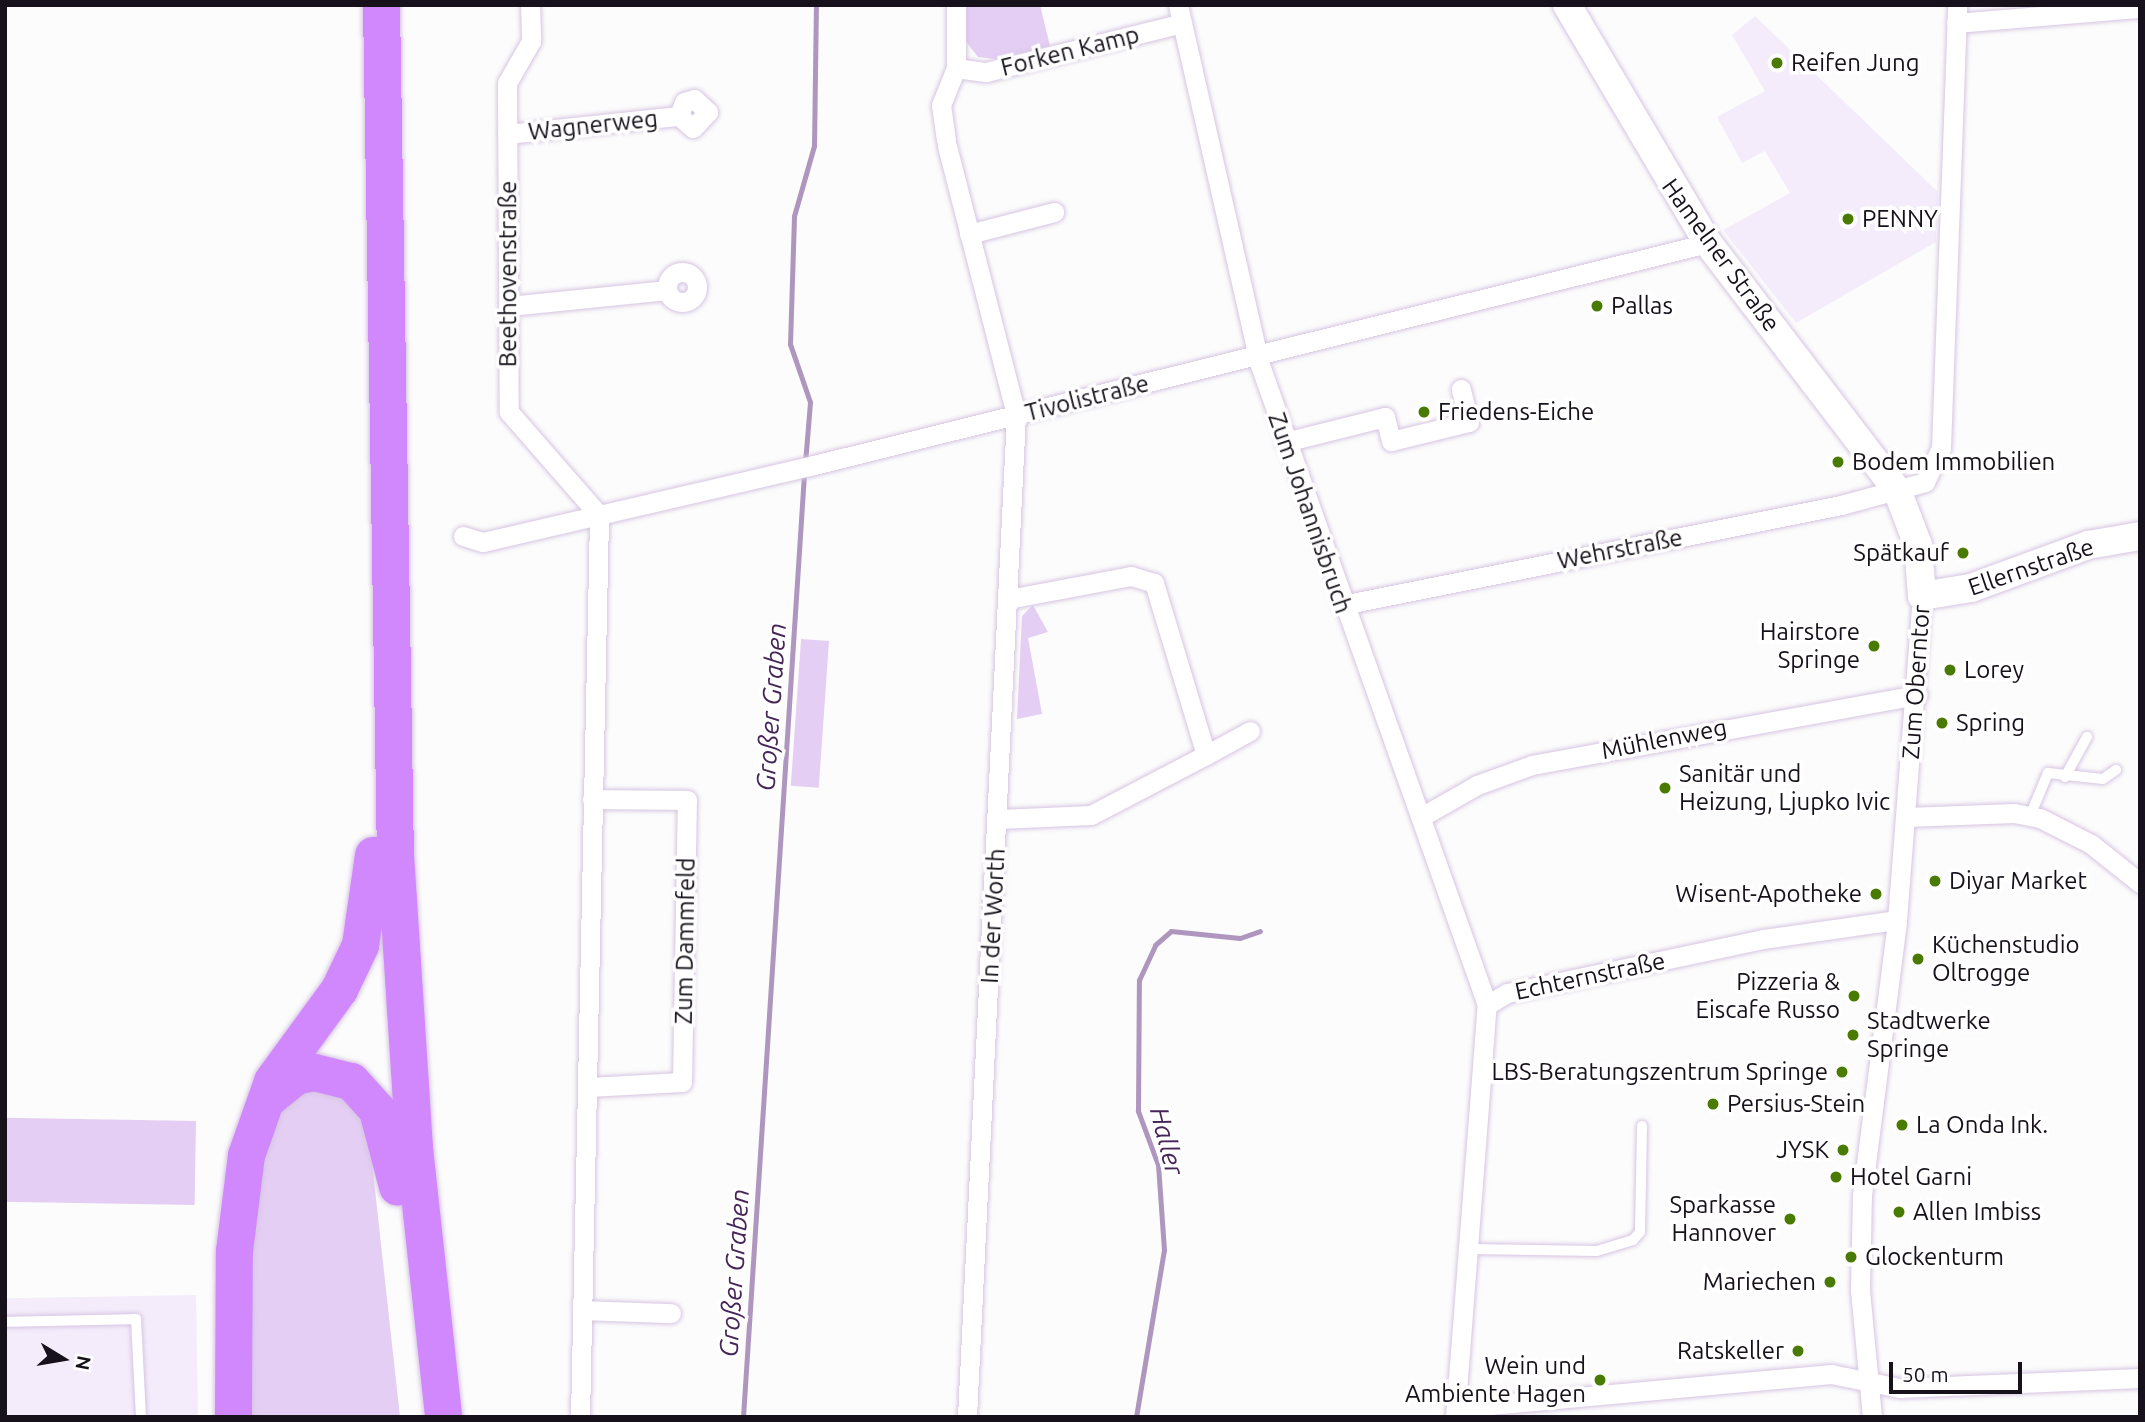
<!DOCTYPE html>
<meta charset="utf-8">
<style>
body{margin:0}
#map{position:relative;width:2145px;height:1422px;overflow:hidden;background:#fcfcfc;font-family:Ubuntu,sans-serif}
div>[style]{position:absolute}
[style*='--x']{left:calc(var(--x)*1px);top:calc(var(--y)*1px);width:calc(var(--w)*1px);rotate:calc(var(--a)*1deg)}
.built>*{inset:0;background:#f4ecfb;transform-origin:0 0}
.green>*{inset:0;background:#e4cef3;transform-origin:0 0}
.stream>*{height:5px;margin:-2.5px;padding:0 2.5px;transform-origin:2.5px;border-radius:2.5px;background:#ae96be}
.roads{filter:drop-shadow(0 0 2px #d6c5e2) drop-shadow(0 0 2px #d6c5e2)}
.lane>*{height:10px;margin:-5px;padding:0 5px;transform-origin:5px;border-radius:5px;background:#fff}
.street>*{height:19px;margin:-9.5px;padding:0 9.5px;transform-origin:9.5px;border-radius:9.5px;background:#fff}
.street>.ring{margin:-9.5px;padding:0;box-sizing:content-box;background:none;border:19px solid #fff;border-radius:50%}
.secondary>*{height:28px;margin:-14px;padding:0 14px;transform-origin:14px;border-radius:14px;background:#fff}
.highway>*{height:37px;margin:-18.5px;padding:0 18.5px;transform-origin:18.5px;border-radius:18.5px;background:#d288fd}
.dots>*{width:19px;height:19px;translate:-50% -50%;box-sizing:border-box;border:4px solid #fff;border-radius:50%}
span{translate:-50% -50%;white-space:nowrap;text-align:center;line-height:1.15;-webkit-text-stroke:7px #fff;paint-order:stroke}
.street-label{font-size:24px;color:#17111b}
.poi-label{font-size:24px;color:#17111b}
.left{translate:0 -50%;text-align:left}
.right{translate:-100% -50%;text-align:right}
.water-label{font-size:26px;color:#462558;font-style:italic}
.frame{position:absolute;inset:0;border:7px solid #17111b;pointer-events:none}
.north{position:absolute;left:28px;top:1324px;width:70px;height:70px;-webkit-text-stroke:5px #fff;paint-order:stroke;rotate:101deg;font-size:19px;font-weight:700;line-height:28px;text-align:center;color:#17111b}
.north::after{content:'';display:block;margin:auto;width:24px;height:32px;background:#17111b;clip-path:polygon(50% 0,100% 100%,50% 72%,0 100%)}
.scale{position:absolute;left:1889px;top:1362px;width:133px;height:32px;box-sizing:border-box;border:4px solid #17111b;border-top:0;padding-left:9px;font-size:21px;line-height:24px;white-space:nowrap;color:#17111b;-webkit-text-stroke:5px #fff;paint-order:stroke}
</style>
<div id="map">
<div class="built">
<i style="clip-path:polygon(1755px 16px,1938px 192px,1936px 242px,1796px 323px,1723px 230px,1790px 193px,1765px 151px,1742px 163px,1717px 117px,1765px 91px,1732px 35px)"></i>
<i style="left:196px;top:1295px;width:122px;height:191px;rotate:89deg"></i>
</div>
<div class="green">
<i style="clip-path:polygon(965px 5px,1040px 5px,1050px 46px,996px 59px,978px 57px,964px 39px)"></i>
<i style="clip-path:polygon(1033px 605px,1048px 632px,1028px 638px,1042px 714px,1017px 719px,1022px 616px)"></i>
<i style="left:829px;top:641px;width:147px;height:28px;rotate:94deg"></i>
<i style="clip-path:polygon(320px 1088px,343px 1095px,362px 1115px,370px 1144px,400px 1417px,250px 1417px,250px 1244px,261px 1156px,276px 1116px,297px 1093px)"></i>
<i style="left:196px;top:1121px;width:84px;height:191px;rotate:91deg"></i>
</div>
<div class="stream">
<i style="--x:805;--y:463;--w:61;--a:-85.3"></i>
<i style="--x:810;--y:402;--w:61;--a:-109"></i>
<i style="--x:790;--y:344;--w:128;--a:-88.2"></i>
<i style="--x:794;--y:216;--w:73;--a:-74.1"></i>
<i style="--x:814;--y:146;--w:141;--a:-89.2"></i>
<i style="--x:743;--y:1417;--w:946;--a:-86.3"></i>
<i style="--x:1136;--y:1417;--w:169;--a:-80.5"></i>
<i style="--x:1164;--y:1250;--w:85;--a:-94"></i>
<i style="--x:1158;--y:1165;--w:58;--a:-110.3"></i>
<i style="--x:1138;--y:1111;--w:131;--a:-89.6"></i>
<i style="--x:1139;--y:980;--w:38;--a:-65"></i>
<i style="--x:1155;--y:945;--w:21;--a:-41"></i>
<i style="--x:1171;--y:931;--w:69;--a:5.8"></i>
<i style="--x:1240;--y:938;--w:21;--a:-19"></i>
</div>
<div class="roads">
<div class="lane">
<i style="--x:2065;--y:777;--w:46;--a:-61.2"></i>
<i style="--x:2030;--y:816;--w:47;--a:-67.3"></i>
<i style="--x:2048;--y:773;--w:55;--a:6.2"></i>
<i style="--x:2103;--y:779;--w:16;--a:-35"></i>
<i style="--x:1471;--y:1249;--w:126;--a:0.9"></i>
<i style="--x:1597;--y:1251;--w:38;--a:-17"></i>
<i style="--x:1633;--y:1240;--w:11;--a:-49"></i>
<i style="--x:1640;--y:1232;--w:106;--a:-88.9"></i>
<i style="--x:5;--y:1322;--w:131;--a:-1.3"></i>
<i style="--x:136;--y:1319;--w:98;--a:87.1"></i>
</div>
<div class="street">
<i style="--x:530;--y:5;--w:36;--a:88"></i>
<i style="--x:531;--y:41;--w:48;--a:119.7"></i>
<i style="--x:507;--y:83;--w:329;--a:89.7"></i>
<i style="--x:509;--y:412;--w:137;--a:48.9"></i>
<i style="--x:956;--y:5;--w:63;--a:90"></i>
<i style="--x:956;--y:68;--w:30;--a:8"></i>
<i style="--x:986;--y:72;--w:202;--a:-14"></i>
<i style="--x:1178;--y:5;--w:369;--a:77.2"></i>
<i style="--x:1260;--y:365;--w:679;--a:70.47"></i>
<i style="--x:1956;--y:23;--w:185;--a:-4.7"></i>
<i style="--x:507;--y:134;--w:173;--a:-6"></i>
<i style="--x:679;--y:116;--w:18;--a:41"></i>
<i style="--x:693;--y:128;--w:22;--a:-47"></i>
<i style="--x:708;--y:112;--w:19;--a:-137"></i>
<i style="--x:694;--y:99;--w:10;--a:163"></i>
<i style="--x:684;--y:102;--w:15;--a:110"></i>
<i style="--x:946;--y:140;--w:35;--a:-98"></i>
<i style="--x:941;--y:105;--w:40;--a:-68"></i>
<i style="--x:947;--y:146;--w:278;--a:75.6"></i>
<i style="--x:1016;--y:415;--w:1003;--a:92.8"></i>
<i style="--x:969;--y:234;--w:88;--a:-14.5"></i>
<i class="ring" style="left:667px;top:272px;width:11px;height:11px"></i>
<i style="--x:509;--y:306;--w:159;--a:-5.8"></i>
<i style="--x:1285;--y:442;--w:103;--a:-14"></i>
<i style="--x:1385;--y:417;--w:25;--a:76"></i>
<i style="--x:1391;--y:441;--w:80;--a:-13.7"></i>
<i style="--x:1469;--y:422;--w:34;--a:-104"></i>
<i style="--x:463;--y:536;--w:21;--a:17"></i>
<i style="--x:483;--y:542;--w:340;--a:-13.1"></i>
<i style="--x:814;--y:465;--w:921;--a:-13.95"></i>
<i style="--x:1342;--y:605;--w:509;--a:-11.33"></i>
<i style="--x:1841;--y:505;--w:87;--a:-15.3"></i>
<i style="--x:1925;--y:482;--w:38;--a:-65"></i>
<i style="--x:1941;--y:448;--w:443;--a:-87.9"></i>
<i style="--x:1206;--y:755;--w:50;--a:-28.6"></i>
<i style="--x:1421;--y:817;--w:64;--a:-29.7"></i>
<i style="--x:1477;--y:785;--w:59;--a:-20"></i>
<i style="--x:1532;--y:765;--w:392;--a:-10.3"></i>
<i style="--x:1906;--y:817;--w:108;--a:-2.1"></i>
<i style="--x:2014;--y:813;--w:26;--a:11"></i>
<i style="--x:2040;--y:818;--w:57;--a:27"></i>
<i style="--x:2091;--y:844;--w:63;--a:38.5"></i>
<i style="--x:999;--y:819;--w:92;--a:-2.5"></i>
<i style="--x:1091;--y:815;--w:130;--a:-27.6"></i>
<i style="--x:1206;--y:755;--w:180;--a:-106.8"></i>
<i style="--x:1154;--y:583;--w:24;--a:-163"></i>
<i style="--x:1131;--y:576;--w:125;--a:169.4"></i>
<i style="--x:588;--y:1087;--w:94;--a:-3"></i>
<i style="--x:682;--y:1082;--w:282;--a:-89"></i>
<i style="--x:687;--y:800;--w:95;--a:-179.4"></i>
<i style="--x:583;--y:1310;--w:88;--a:2"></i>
<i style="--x:1457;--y:1408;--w:376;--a:-5.2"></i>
<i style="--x:1831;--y:1374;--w:70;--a:11.5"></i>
<i style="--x:1900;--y:1388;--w:240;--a:-2.4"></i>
<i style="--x:580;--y:1417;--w:902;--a:-88.79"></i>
<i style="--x:1455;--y:1417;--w:413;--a:-85.6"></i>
<i style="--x:1487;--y:1005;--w:23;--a:-31"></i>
<i style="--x:1507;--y:993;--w:262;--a:-11.9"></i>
<i style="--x:1763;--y:939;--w:135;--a:-8.1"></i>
<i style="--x:1872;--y:1417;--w:129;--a:-95.4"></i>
<i style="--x:1860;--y:1289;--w:94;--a:-88.8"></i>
<i style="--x:1862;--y:1195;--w:277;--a:-82.7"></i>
<i style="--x:1897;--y:920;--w:325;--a:-85.6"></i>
</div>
<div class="secondary">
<i style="--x:1567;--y:5;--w:277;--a:59.4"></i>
<i style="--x:1708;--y:243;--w:311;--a:52.6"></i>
<i style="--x:1897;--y:490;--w:59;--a:69.1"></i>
<i style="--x:1918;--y:545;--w:51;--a:85.5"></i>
<i style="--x:1922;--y:596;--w:50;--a:-9.3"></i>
<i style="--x:1971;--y:588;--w:125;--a:-20.2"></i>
<i style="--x:2088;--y:545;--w:53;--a:-9.8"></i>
</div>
<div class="highway">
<i style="--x:381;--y:5;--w:849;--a:89.06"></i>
<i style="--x:395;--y:854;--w:295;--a:86.3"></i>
<i style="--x:414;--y:1148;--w:271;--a:83.8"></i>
<i style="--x:267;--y:1099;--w:36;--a:-39"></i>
<i style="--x:295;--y:1076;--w:19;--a:-12"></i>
<i style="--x:314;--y:1072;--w:38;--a:14"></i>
<i style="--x:351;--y:1081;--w:39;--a:48"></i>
<i style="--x:377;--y:1110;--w:79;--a:75.3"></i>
<i style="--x:233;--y:1417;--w:166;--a:-89.7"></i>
<i style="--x:234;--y:1251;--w:97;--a:-82.9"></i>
<i style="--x:246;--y:1155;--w:78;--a:-70.6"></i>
<i style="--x:272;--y:1081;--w:114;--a:-53.9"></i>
<i style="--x:339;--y:989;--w:49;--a:-64.5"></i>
<i style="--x:360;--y:945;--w:91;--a:-81.8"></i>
</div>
</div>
<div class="dots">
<i style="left:1777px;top:63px;background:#497a02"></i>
<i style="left:1848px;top:219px;background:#497a02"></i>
<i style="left:1597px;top:306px;background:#497a02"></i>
<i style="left:1424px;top:412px;background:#497a02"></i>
<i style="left:1838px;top:462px;background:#497a02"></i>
<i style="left:1963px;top:553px;background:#497a02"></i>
<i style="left:1874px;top:646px;background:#497a02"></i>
<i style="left:1950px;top:670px;background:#497a02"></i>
<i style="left:1942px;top:723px;background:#497a02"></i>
<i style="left:1665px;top:788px;background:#497a02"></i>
<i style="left:1935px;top:881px;background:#497a02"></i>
<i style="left:1876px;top:894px;background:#497a02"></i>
<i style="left:1918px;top:959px;background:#497a02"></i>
<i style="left:1854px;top:996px;background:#497a02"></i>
<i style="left:1853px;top:1035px;background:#497a02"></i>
<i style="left:1842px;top:1072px;background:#497a02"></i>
<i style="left:1713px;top:1104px;background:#497a02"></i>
<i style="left:1902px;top:1125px;background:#497a02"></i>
<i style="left:1843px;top:1150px;background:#497a02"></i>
<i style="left:1836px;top:1177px;background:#497a02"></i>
<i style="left:1899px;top:1212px;background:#497a02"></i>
<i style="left:1790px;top:1219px;background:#497a02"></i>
<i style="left:1851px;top:1257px;background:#497a02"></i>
<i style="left:1830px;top:1282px;background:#497a02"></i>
<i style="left:1798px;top:1351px;background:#497a02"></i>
<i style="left:1600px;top:1380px;background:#497a02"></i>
</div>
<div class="street-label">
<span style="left:1070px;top:51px;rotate:-14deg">Forken Kamp</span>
<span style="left:593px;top:125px;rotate:-6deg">Wagnerweg</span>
<span style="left:1721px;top:255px;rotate:54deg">Hamelner Straße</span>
<span style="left:508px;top:274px;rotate:-90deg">Beethovenstraße</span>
<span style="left:1087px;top:398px;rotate:-14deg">Tivolistraße</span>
<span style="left:1310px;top:513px;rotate:71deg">Zum Johannisbruch</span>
<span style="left:1620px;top:549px;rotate:-11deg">Wehrstraße</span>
<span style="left:2031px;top:567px;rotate:-19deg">Ellernstraße</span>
<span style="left:1916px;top:682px;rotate:-86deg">Zum Oberntor</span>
<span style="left:1664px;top:739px;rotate:-11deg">Mühlenweg</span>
<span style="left:993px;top:916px;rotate:-87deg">In der Worth</span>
<span style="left:685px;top:941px;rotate:-89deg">Zum Dammfeld</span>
<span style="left:1590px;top:976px;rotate:-12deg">Echternstraße</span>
</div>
<div class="poi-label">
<span class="left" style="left:1791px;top:63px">Reifen Jung</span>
<span class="left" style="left:1862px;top:219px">PENNY</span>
<span class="left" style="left:1611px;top:306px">Pallas</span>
<span class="left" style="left:1438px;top:412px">Friedens-Eiche</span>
<span class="left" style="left:1852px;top:462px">Bodem Immobilien</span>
<span class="right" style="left:1949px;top:553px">Spätkauf</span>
<span class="right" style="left:1860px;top:646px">Hairstore<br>Springe</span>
<span class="left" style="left:1964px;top:670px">Lorey</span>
<span class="left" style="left:1956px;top:723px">Spring</span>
<span class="left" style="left:1679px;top:788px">Sanitär und<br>Heizung, Ljupko Ivic</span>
<span class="left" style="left:1949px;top:881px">Diyar Market</span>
<span class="right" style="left:1862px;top:894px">Wisent-Apotheke</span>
<span class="left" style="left:1932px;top:959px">Küchenstudio<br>Oltrogge</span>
<span class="right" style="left:1840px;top:996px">Pizzeria &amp;<br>Eiscafe Russo</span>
<span class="left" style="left:1867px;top:1035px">Stadtwerke<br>Springe</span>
<span class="right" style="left:1828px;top:1072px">LBS-Beratungszentrum Springe</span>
<span class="left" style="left:1727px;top:1104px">Persius-Stein</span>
<span class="left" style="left:1916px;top:1125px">La Onda Ink.</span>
<span class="right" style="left:1829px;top:1150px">JYSK</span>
<span class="left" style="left:1850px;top:1177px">Hotel Garni</span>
<span class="right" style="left:1776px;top:1219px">Sparkasse<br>Hannover</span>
<span class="left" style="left:1913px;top:1212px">Allen Imbiss</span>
<span class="left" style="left:1865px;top:1257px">Glockenturm</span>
<span class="right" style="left:1816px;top:1282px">Mariechen</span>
<span class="right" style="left:1784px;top:1351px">Ratskeller</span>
<span class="right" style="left:1586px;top:1380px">Wein und<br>Ambiente Hagen</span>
</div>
<div class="water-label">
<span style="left:771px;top:707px;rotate:-86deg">Großer Graben</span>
<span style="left:1167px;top:1141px;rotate:76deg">Haller</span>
<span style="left:734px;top:1273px;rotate:-86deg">Großer Graben</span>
</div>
<div class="frame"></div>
<div class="north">N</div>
<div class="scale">50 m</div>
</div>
